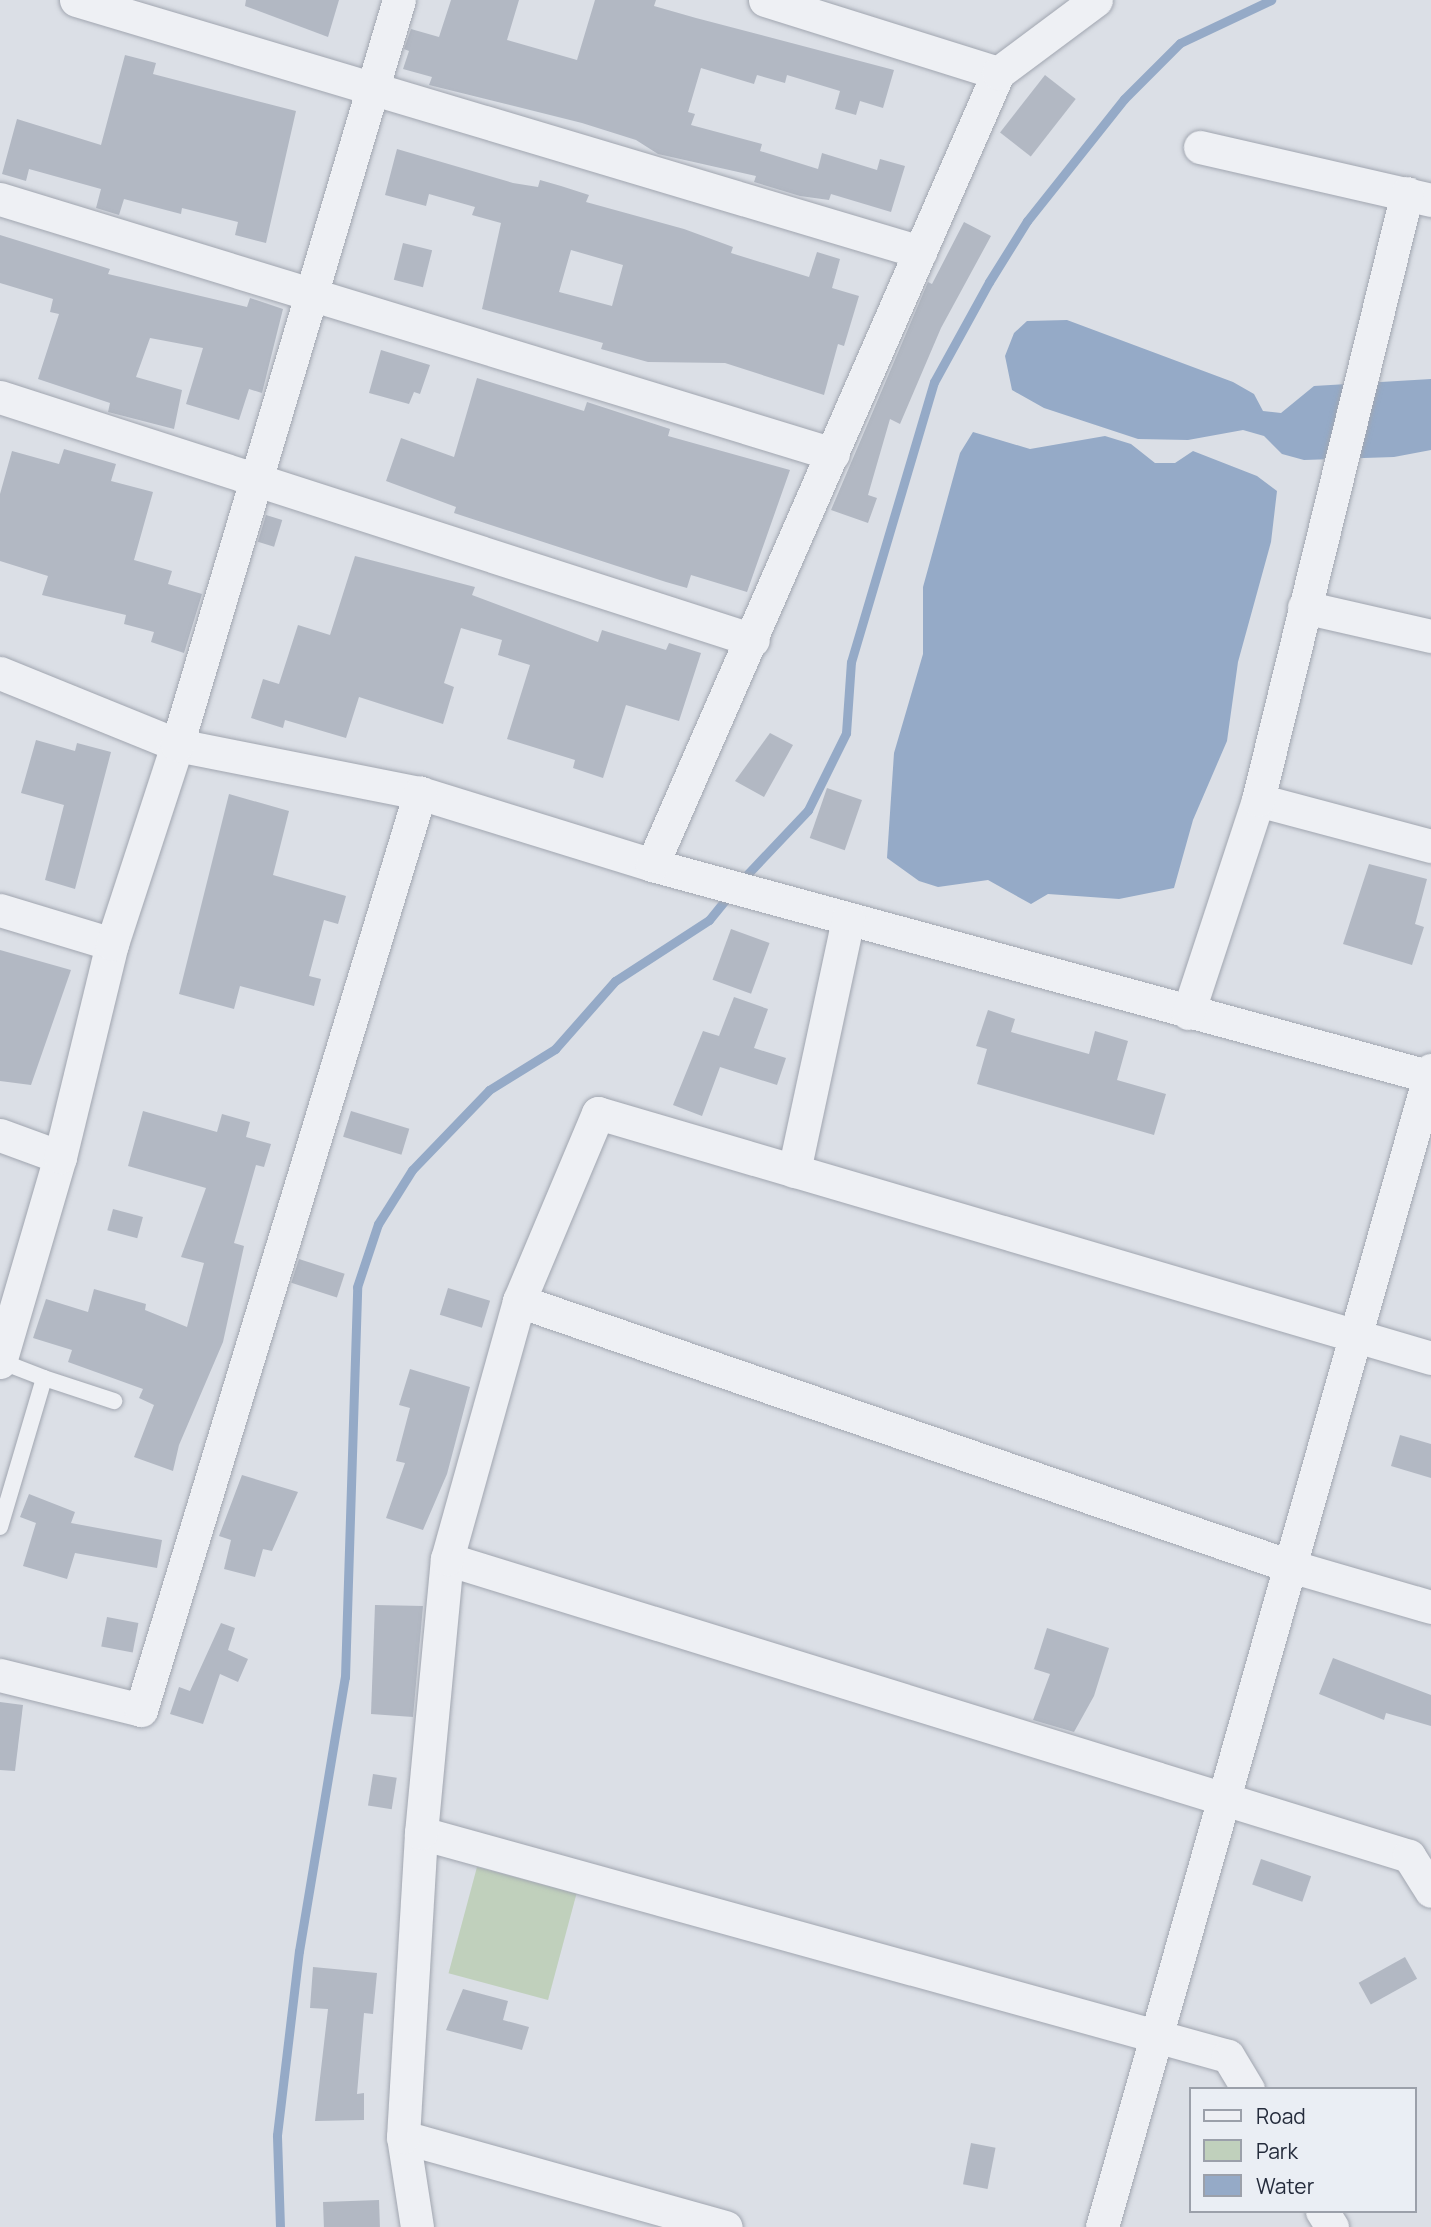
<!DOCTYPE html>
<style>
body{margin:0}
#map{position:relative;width:1431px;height:2227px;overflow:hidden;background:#dbdfe6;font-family:Manrope,sans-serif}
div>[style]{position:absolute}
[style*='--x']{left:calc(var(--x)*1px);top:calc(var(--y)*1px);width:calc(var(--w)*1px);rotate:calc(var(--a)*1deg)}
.green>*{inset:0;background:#c0d0bc;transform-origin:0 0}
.water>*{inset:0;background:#95aac7}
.stream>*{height:9px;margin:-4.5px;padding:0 4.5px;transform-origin:4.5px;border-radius:4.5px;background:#95aac7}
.building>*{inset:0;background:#b2b8c3;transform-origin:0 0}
.roads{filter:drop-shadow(0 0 2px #a1a6b0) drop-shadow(0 0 2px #a1a6b0)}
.lane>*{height:16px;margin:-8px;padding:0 8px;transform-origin:8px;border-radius:8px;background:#eef0f4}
.street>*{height:33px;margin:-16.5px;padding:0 16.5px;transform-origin:16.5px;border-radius:16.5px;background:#eef0f4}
span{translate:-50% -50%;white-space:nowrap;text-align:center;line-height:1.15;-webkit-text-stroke:5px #eaeef4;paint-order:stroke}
.legend{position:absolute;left:1189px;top:2087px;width:228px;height:126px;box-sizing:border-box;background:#eaeef4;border:2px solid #9ba0aa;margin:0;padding:9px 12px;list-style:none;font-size:21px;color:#252c3c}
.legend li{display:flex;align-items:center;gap:14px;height:35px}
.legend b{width:35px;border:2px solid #9ba0aa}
</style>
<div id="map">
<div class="green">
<i style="left:477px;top:1867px;width:103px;height:110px;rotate:15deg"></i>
</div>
<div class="water">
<i style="clip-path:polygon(1067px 320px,1233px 382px,1254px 394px,1263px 411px,1281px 413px,1314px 386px,1431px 379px,1431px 450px,1394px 457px,1304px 460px,1282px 454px,1264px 436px,1243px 430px,1188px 440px,1138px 439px,1044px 408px,1012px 390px,1005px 356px,1014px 333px,1027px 321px)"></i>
<i style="clip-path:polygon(973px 432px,1030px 449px,1105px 436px,1131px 444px,1155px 463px,1175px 463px,1193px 451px,1257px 476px,1277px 491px,1271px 542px,1238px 662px,1227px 741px,1193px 820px,1174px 888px,1119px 899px,1048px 894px,1031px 904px,988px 880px,938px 887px,919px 881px,887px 858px,894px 753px,923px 654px,923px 587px,960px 453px)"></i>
</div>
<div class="stream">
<i style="--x:740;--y:882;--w:99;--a:-46.6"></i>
<i style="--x:808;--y:810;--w:86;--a:-63.7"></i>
<i style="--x:846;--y:733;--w:71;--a:-86"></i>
<i style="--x:851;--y:662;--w:292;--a:-73.5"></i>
<i style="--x:934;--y:382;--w:114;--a:-61.2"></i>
<i style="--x:989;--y:282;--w:72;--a:-58.1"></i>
<i style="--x:1027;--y:221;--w:156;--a:-51.5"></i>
<i style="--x:1124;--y:99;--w:79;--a:-45"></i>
<i style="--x:1180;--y:43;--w:101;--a:-25.3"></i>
<i style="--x:280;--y:2227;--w:92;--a:-91.9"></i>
<i style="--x:277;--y:2135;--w:185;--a:-83.2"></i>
<i style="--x:299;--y:1951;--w:278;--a:-80.5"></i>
<i style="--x:345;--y:1677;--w:390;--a:-88.2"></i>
<i style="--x:357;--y:1287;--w:66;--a:-71.6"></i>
<i style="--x:378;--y:1224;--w:64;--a:-57.8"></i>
<i style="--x:412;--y:1170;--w:111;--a:-46.1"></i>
<i style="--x:489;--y:1090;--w:78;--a:-31.8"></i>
<i style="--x:555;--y:1049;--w:91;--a:-48.6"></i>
<i style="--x:615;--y:981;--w:112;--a:-33"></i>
<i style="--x:709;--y:920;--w:35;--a:-51"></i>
</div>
<div class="building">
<i style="clip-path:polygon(246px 0,339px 0,328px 37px,245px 6px)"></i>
<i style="clip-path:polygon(451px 0,519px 0,507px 40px,577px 60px,595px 0,656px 0,654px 6px,696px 18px,894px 70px,883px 108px,860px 101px,856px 115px,835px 109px,840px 91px,787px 75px,785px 83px,757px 75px,754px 84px,701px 68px,688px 112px,695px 114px,691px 125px,762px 144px,760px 151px,818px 169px,822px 153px,877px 170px,880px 159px,905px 166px,891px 212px,831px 194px,829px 200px,800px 196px,754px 182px,756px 176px,658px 154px,636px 140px,582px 123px,429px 85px,432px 77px,403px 69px,409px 51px,404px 49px,411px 29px,439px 37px)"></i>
<i style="clip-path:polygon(125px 55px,156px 63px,153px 74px,296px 111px,266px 243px,235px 235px,238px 222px,182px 208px,181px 214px,124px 199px,119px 215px,96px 208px,101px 189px,29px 169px,26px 181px,2px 174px,17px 119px,101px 145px)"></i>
<i style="left:1045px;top:75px;width:39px;height:73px;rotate:38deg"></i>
<i style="clip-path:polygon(evenodd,397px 149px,513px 183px,538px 187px,540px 180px,561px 186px,589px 195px,586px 202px,684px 229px,733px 247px,731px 253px,809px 277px,817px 252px,840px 259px,832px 288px,859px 296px,844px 346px,838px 344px,824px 395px,725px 363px,648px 362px,601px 349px,603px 343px,482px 309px,501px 223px,472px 215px,475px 207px,429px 194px,426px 206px,385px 195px,397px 149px,571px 250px,623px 265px,612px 306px,559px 292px,571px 250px)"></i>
<i style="clip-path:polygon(964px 222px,991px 236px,941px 328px,900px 424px,890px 419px,868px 495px,877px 498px,868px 523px,831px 510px,928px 282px,932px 284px)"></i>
<i style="clip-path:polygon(0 235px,110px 269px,108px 274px,247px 307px,250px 298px,283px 309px,262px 393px,249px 389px,239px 420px,186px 404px,203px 348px,150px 338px,136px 377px,182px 390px,174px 429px,108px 412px,110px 403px,38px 379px,59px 314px,50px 312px,53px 299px,0 283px)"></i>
<i style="left:403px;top:243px;width:30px;height:38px;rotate:14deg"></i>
<i style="clip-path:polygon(381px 350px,430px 365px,420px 394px,414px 392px,409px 404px,369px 393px)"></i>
<i style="clip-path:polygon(477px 378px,584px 411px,587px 402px,670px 429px,668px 436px,790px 470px,747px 592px,691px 575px,687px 588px,666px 582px,454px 513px,456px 507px,386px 481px,401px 438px,454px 457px)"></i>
<i style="clip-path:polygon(64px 449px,116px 464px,111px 481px,153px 492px,134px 560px,172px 571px,168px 584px,202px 594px,184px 653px,151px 642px,154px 632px,124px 624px,126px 615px,42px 595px,48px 576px,0 561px,0 494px,12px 451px,59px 464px)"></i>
<i style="left:266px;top:515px;width:17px;height:28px;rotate:17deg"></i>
<i style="clip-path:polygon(355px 556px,475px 587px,472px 595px,598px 642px,602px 630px,666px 650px,669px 643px,701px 653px,679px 721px,626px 705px,603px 778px,573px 768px,575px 760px,507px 739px,530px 665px,498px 655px,502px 640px,461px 628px,444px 683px,454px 687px,443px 724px,359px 697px,346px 738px,285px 720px,283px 728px,251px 718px,263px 679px,279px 684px,298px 625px,330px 635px)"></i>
<i style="clip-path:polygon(770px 733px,793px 745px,764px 797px,735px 781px)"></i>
<i style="clip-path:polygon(36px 740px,75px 751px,77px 743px,111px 752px,75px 889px,45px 880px,64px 805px,21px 793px)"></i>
<i style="left:827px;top:788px;width:37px;height:53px;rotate:19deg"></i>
<i style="clip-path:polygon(229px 794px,289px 811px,273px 875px,346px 896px,338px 924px,324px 920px,309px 976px,321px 979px,314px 1006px,240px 986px,234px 1009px,179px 994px)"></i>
<i style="clip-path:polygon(1369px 864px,1427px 879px,1415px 924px,1424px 927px,1412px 965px,1343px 944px)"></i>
<i style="left:731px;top:929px;width:41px;height:54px;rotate:20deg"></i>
<i style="clip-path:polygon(0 950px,71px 970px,31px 1085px,0 1081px)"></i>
<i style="clip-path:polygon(734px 997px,768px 1009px,754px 1048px,786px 1058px,777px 1085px,720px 1067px,702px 1116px,673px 1105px,703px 1031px,719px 1036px)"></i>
<i style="clip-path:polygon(988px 1010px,1015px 1019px,1011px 1032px,1089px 1054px,1095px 1031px,1128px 1041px,1117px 1080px,1166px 1094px,1154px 1135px,977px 1084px,987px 1049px,976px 1046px)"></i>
<i style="clip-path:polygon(143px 1111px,217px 1132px,222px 1114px,250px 1122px,246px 1137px,271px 1144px,264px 1167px,256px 1165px,234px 1243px,244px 1246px,223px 1342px,179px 1445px,173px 1471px,134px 1457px,154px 1405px,139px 1398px,143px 1389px,68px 1362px,72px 1350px,33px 1338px,46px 1299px,88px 1312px,94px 1289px,146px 1304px,145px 1310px,187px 1327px,204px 1263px,181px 1257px,206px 1188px,128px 1166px)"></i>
<i style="left:351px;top:1111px;width:61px;height:27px;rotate:17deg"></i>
<i style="left:113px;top:1209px;width:31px;height:22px;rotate:15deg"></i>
<i style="left:299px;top:1259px;width:48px;height:25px;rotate:18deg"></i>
<i style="left:448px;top:1288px;width:44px;height:28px;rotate:17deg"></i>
<i style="clip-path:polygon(410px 1369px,470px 1387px,447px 1474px,423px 1530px,386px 1518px,405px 1463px,396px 1461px,410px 1408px,399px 1405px)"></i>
<i style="clip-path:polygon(1400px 1435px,1431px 1444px,1431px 1478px,1391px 1466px)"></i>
<i style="clip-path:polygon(242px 1475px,298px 1492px,272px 1551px,263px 1549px,255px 1577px,224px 1569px,231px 1540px,219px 1536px)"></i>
<i style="clip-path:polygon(29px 1494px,75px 1512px,71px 1523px,162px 1540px,157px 1568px,75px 1553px,67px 1579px,23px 1566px,36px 1523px,20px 1517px)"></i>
<i style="clip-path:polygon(375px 1605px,423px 1606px,413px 1717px,371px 1714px)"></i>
<i style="left:107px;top:1617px;width:32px;height:30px;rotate:11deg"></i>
<i style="clip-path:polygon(221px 1623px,235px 1628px,228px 1650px,248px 1659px,238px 1682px,220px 1674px,203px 1724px,170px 1714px,179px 1687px,190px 1691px)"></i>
<i style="clip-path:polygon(1047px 1628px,1109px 1648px,1094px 1696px,1074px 1732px,1033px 1720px,1050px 1674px,1034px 1669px)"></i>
<i style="clip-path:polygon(1333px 1658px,1431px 1695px,1431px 1726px,1386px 1713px,1384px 1720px,1319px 1694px)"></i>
<i style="clip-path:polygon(0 1702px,23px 1705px,15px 1771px,0 1770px)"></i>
<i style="left:373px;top:1774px;width:24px;height:32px;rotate:9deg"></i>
<i style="left:1261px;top:1859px;width:53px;height:27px;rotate:19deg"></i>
<i style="left:1405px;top:1957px;width:25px;height:53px;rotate:61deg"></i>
<i style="clip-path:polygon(313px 1967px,377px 1973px,373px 2014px,364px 2013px,357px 2094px,364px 2093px,364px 2120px,315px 2121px,328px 2009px,310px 2008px)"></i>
<i style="clip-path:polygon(463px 1989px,508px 2001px,503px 2020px,529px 2027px,522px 2050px,446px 2030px)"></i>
<i style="left:971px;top:2143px;width:25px;height:42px;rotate:11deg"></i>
<i style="left:379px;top:2200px;width:27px;height:56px;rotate:88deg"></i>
</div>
<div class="roads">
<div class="lane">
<i style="--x:44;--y:1378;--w:74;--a:18.2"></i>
<i style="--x:0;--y:1527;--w:155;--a:-73.5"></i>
<i style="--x:44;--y:1378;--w:47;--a:-158.9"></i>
</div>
<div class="street">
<i style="--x:76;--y:0;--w:881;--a:16.62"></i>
<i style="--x:765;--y:0;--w:244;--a:17.4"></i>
<i style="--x:1200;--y:147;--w:237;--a:12.9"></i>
<i style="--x:0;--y:199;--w:871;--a:17.02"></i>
<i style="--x:0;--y:397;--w:791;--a:17.89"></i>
<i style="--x:1304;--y:607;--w:130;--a:12.9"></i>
<i style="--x:0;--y:673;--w:191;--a:22.1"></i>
<i style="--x:177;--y:745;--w:248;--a:11.2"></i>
<i style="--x:420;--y:793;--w:243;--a:17.2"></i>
<i style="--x:652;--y:865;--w:807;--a:15.22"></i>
<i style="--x:1258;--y:800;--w:179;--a:14.9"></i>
<i style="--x:652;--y:865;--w:864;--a:-66.4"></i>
<i style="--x:998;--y:73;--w:122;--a:-36.7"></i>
<i style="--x:0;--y:910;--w:117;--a:16.9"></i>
<i style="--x:1188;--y:1013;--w:224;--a:-71.8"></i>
<i style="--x:1258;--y:800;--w:625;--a:-76.21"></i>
<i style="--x:0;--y:1135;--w:64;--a:20.1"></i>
<i style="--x:794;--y:1171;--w:258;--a:-77.9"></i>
<i style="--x:519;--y:1301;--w:815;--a:18.97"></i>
<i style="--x:1290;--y:1566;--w:147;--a:16.2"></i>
<i style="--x:0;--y:1362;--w:214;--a:-73.7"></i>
<i style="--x:60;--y:1157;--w:219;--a:-76.3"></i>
<i style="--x:112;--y:944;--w:209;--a:-71.9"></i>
<i style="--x:177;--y:745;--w:777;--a:-73.41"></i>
<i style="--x:447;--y:1559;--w:1007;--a:17.16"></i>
<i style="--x:1409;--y:1856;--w:41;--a:57.8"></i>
<i style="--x:0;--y:1675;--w:145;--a:13.9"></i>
<i style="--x:141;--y:1710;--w:959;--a:-73.08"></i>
<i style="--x:421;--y:1833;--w:837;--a:15.45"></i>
<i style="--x:1228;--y:2056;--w:39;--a:59"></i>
<i style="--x:403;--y:2137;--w:335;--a:15.6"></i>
<i style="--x:1322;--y:2211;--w:19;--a:58"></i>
<i style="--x:417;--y:2227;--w:91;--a:-98.8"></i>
<i style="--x:403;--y:2137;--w:305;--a:-86.6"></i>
<i style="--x:421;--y:1833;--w:275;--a:-84.6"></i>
<i style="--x:447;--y:1559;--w:268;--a:-74.4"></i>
<i style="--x:519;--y:1301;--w:204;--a:-67.2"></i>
<i style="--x:598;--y:1113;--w:868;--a:16.39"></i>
<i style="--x:1102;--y:2227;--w:1203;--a:-74.13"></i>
</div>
</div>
<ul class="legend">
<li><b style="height:9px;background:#eef0f4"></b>Road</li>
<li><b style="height:19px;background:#c0d0bc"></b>Park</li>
<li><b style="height:19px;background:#95aac7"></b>Water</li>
</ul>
</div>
